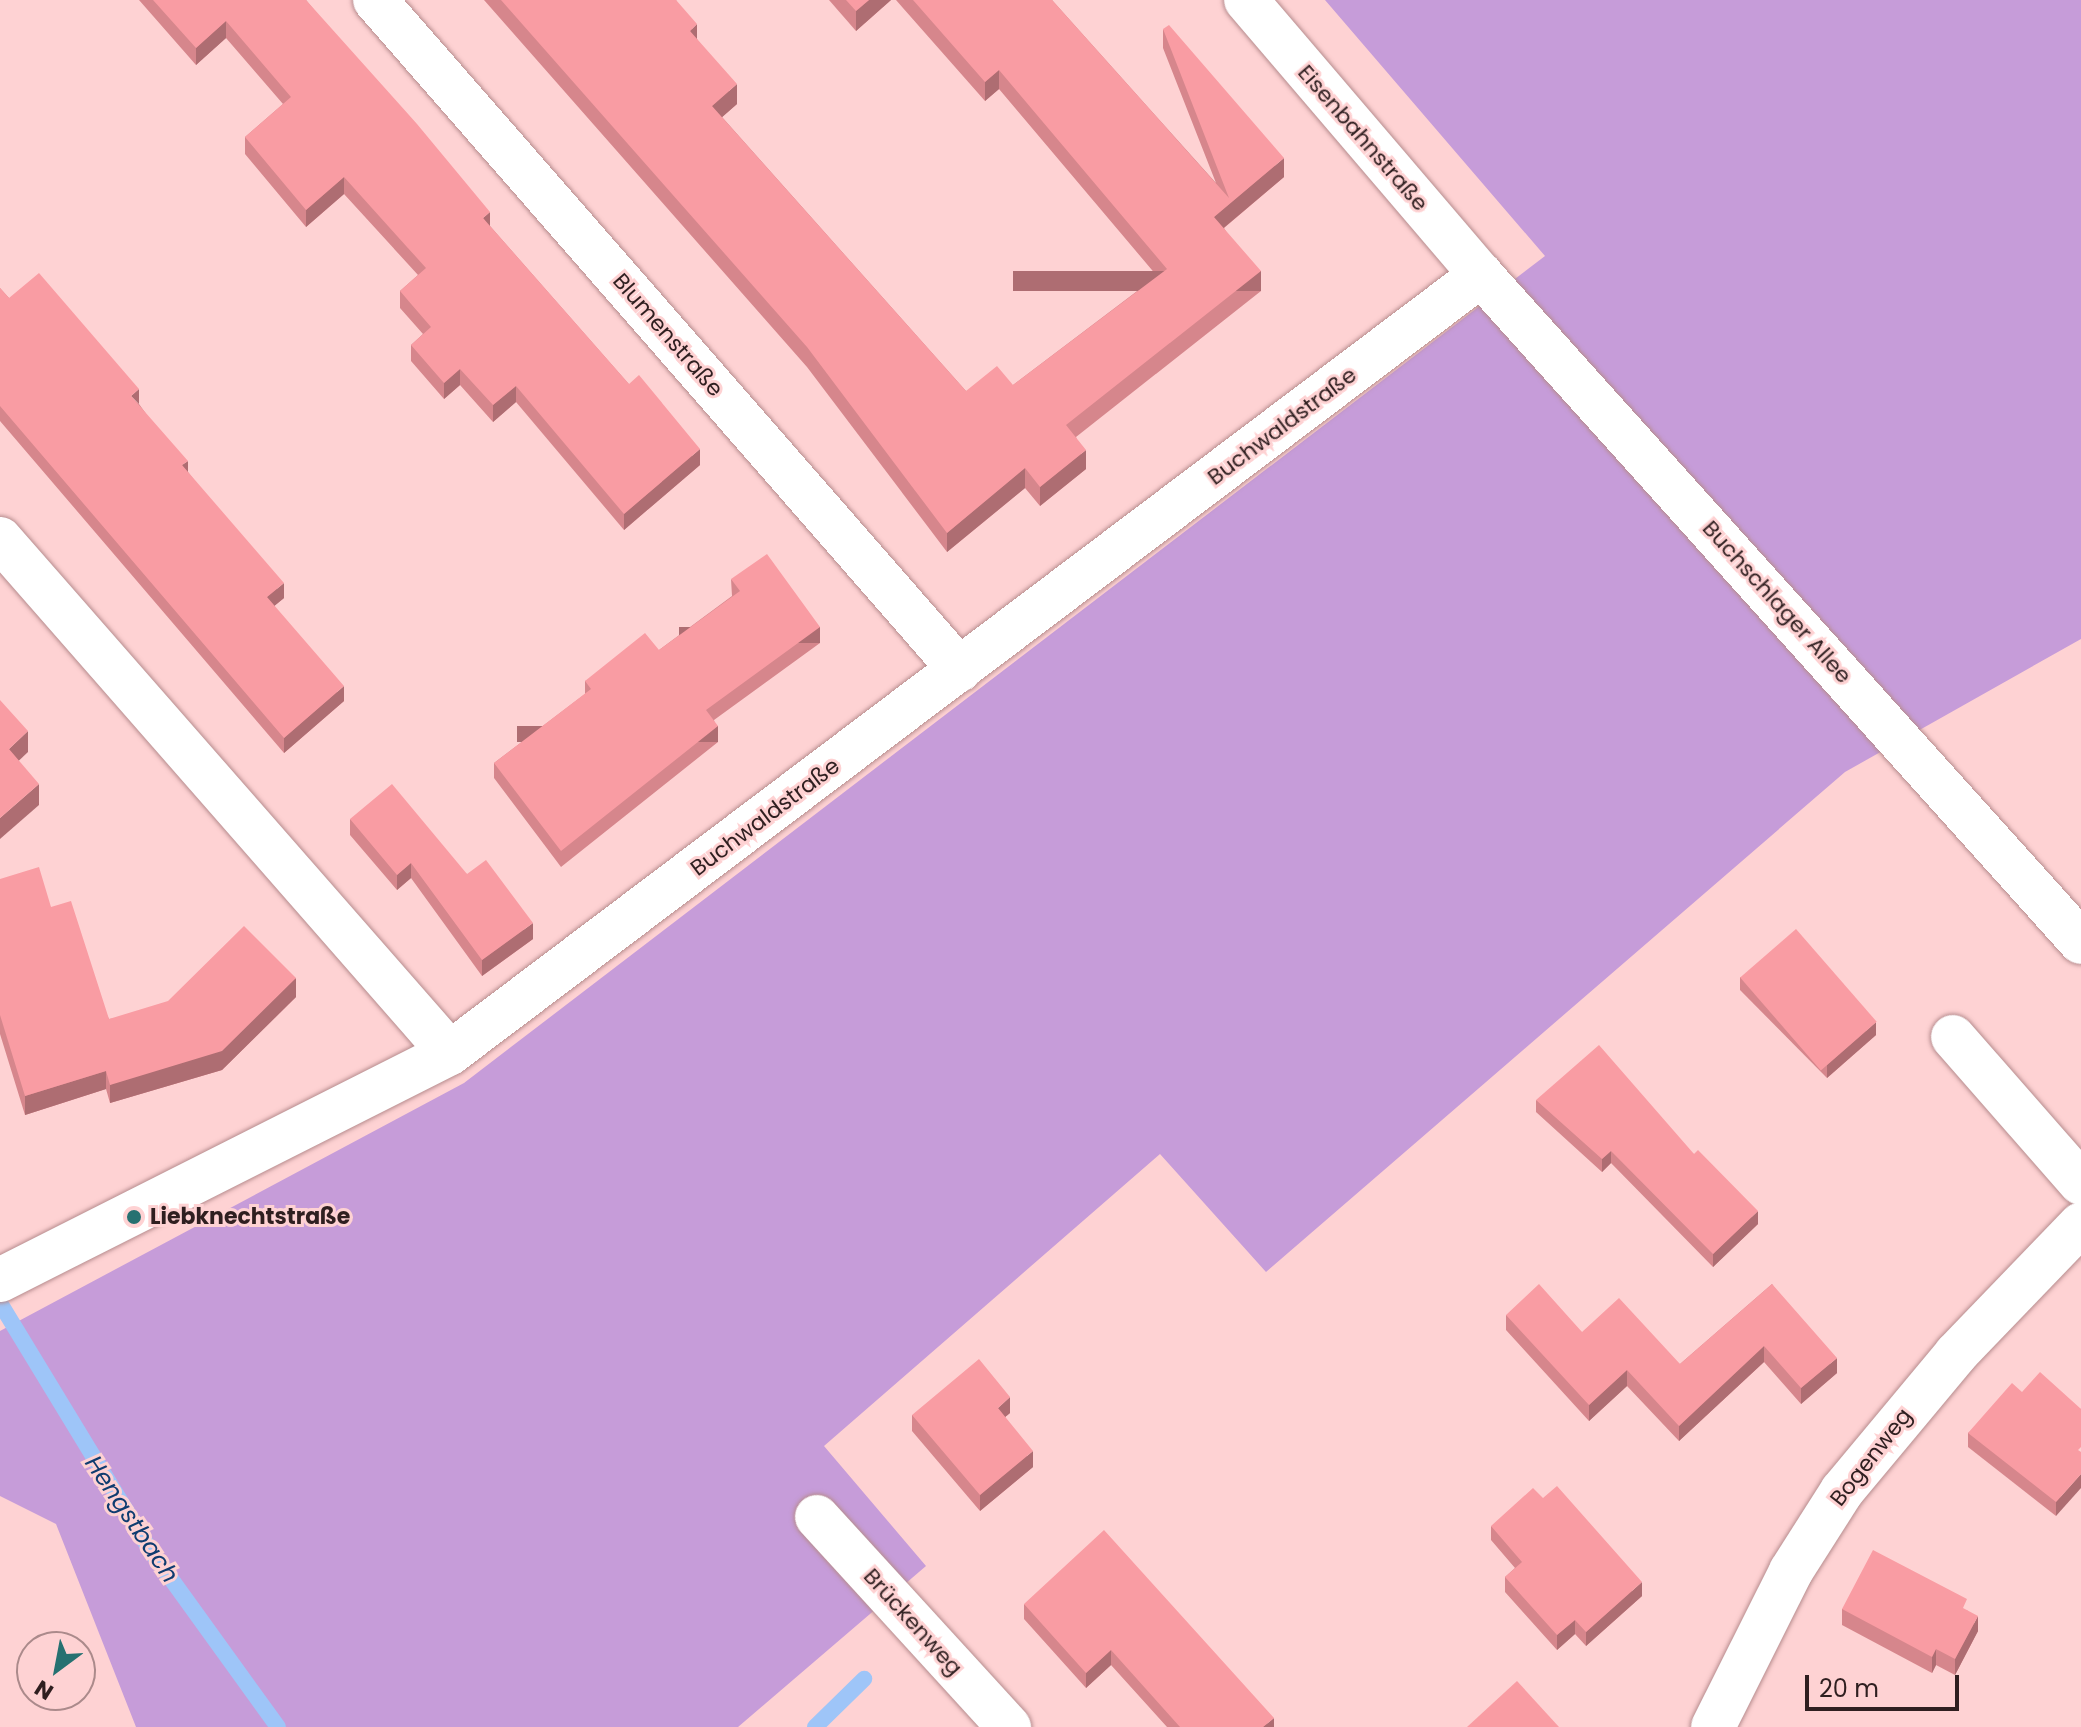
<!DOCTYPE html>
<meta charset="utf-8">
<style>
body{margin:0}
#map{position:relative;width:2081px;height:1727px;overflow:hidden;background:#fed2d3;font-family:Poppins,sans-serif}
div>[style]{position:absolute}
[style*='--x']{left:calc(var(--x)*1px);top:calc(var(--y)*1px);width:calc(var(--w)*1px);rotate:calc(var(--a)*1deg)}
.green>*{inset:0;background:#c69cd9}
.stream>*{height:16px;margin:-8px;padding:0 8px;transform-origin:8px;border-radius:8px;background:#9ec5f8}
.roads{filter:drop-shadow(0 0 2px #b68c8e) drop-shadow(0 0 2px #b68c8e)}
.minor>*{height:44px;margin:-22px;padding:0 22px;transform-origin:22px;border-radius:22px;background:#fff}
.secondary>*{height:44px;margin:-22px;padding:0 22px;transform-origin:22px;border-radius:22px;background:#fff}
.wall>*{inset:0;background:#d6868c}
.shaded-wall>*{inset:0;background:#ae6d72;transform-origin:0 0}
.building>*{inset:0;background:#f99ca3;transform-origin:0 0}
.dots>*{width:22px;height:22px;translate:-50% -50%;box-sizing:border-box;border:4px solid #fed2d3;border-radius:50%}
span{translate:-50% -50%;white-space:nowrap;text-align:center;line-height:1.15;-webkit-text-stroke:6px #fed2d3;paint-order:stroke}
.street-label{font-size:22px;color:#2f1f20}
.poi-label{font-size:22px;color:#2f1f20;font-weight:700}
.left{translate:0 -50%;text-align:left}
.water-label{font-size:24px;color:#0f3c70;font-style:italic}
.north{position:absolute;left:16px;top:1631px;width:80px;height:80px;box-sizing:border-box;background:#fed2d3;border:2px solid #ab8a8b;border-radius:50%;rotate:212deg;font-size:22px;font-weight:700;line-height:32px;text-align:center;color:#2f1f20}
.north::after{content:'';display:block;margin:auto;width:28px;height:36px;background:#267171;clip-path:polygon(50% 0,100% 100%,50% 72%,0 100%)}
.scale{position:absolute;left:1805px;top:1675px;width:154px;height:36px;box-sizing:border-box;border:4px solid #2f1f20;border-top:0;padding-left:10px;font-size:24px;line-height:28px;white-space:nowrap;color:#2f1f20;-webkit-text-stroke:6px #fed2d3;paint-order:stroke}
</style>
<div id="map">
<div class="green">
<i style="clip-path:polygon(1325px 0,2081px 0,2081px 639px,1845px 772px,1266px 1272px,1160px 1154px,824px 1446px,926px 1566px,738px 1727px,136px 1727px,56px 1524px,0 1496px,0 1331px,464px 1083px,1545px 256px)"></i>
</div>
<div class="stream">
<i style="--x:0;--y:1303;--w:290;--a:58.7"></i>
<i style="--x:151;--y:1551;--w:217;--a:54.2"></i>
<i style="--x:815;--y:1727;--w:69;--a:-44.4"></i>
</div>
<div class="roads">
<div class="minor">
<i style="--x:375;--y:0;--w:889;--a:48.87"></i>
<i style="--x:0;--y:539;--w:683;--a:48.8"></i>
<i style="--x:1953;--y:1037;--w:194;--a:48.8"></i>
<i style="--x:0;--y:1280;--w:504;--a:-26.77"></i>
<i style="--x:450;--y:1053;--w:1292;--a:-37.04"></i>
<i style="--x:817;--y:1517;--w:285;--a:47.6"></i>
<i style="--x:1713;--y:1727;--w:174;--a:-63.4"></i>
<i style="--x:1791;--y:1571;--w:95;--a:-57.5"></i>
<i style="--x:1842;--y:1491;--w:178;--a:-50.2"></i>
<i style="--x:1956;--y:1354;--w:180;--a:-46.1"></i>
</div>
<div class="secondary">
<i style="--x:1246;--y:0;--w:362;--a:49.5"></i>
<i style="--x:1481;--y:275;--w:897;--a:48.03"></i>
</div>
</div>
<div class="wall">
<i style="clip-path:polygon(139px 0,306px 0,490px 226px,700px 465px,624px 530px,516px 402px,493px 422px,460px 385px,444px 399px,411px 361px,411px 345px,423px 334px,400px 308px,400px 291px,418px 275px,344px 194px,306px 227px,245px 154px,245px 137px,283px 104px,226px 38px,196px 65px)"></i>
<i style="clip-path:polygon(484px 0,676px 0,697px 39px,737px 104px,722px 117px,966px 391px,1013px 385px,1157px 276px,999px 89px,985px 101px,896px 0,1052px 0,1216px 183px,1163px 48px,1163px 29px,1284px 177px,1224px 228px,1261px 291px,1076px 437px,1086px 469px,1040px 506px,1025px 488px,947px 552px,807px 367px)"></i>
<i style="clip-path:polygon(829px 0,891px 0,856px 31px)"></i>
<i style="clip-path:polygon(0 288px,9px 298px,139px 404px,188px 472px,284px 598px,274px 606px,344px 701px,284px 753px,0 421px)"></i>
<i style="clip-path:polygon(731px 579px,820px 643px,714px 720px,718px 742px,561px 867px,494px 778px,494px 763px,585px 694px,585px 681px,659px 650px,732px 596px)"></i>
<i style="clip-path:polygon(350px 819px,467px 874px,533px 939px,482px 976px,411px 878px,397px 890px,350px 835px)"></i>
<i style="clip-path:polygon(0 879px,51px 907px,109px 1019px,296px 997px,222px 1070px,110px 1103px,106px 1089px,25px 1115px,0 1034px)"></i>
<i style="clip-path:polygon(1740px 977px,1876px 1035px,1827px 1078px,1740px 990px)"></i>
<i style="clip-path:polygon(1536px 1100px,1694px 1154px,1758px 1224px,1713px 1267px,1611px 1163px,1602px 1172px,1536px 1112px)"></i>
<i style="clip-path:polygon(1772px 1284px,1837px 1373px,1801px 1404px,1764px 1362px,1679px 1441px,1627px 1386px,1589px 1421px,1506px 1330px,1506px 1315px,1582px 1332px,1680px 1364px)"></i>
<i style="clip-path:polygon(2022px 1392px,2081px 1409px,2056px 1516px,1968px 1447px,1968px 1433px)"></i>
<i style="clip-path:polygon(1010px 1413px,1005px 1417px,1033px 1467px,980px 1511px,912px 1431px,912px 1415px)"></i>
<i style="clip-path:polygon(1491px 1526px,1642px 1596px,1586px 1646px,1575px 1634px,1557px 1650px,1505px 1592px,1505px 1577px,1515px 1568px,1491px 1540px)"></i>
<i style="clip-path:polygon(1024px 1604px,1274px 1727px,1167px 1727px,1111px 1665px,1086px 1688px,1024px 1619px)"></i>
<i style="clip-path:polygon(1842px 1609px,1967px 1610px,1978px 1631px,1955px 1675px,1936px 1665px,1932px 1673px,1842px 1625px)"></i>
</div>
<div class="shaded-wall">
<i style="clip-path:polygon(869px 0,891px 0,856px 31px,856px 11px)"></i>
<i style="clip-path:polygon(226px 21px,226px 38px,196px 65px,196px 48px)"></i>
<i style="clip-path:polygon(697px 24px,697px 44px,690px 31px)"></i>
<i style="clip-path:polygon(999px 70px,999px 89px,985px 101px,985px 82px)"></i>
<i style="clip-path:polygon(737px 84px,737px 104px,712px 126px,712px 106px)"></i>
<i style="clip-path:polygon(1284px 158px,1284px 177px,1214px 236px,1214px 217px)"></i>
<i style="clip-path:polygon(344px 177px,344px 194px,306px 227px,306px 210px)"></i>
<i style="clip-path:polygon(490px 212px,490px 228px,483px 218px)"></i>
<i style="left:1261px;top:271px;width:20px;height:248px;rotate:90deg"></i>
<i style="clip-path:polygon(460px 369px,460px 385px,444px 399px,444px 383px)"></i>
<i style="clip-path:polygon(516px 386px,516px 402px,493px 422px,493px 405px)"></i>
<i style="clip-path:polygon(139px 389px,139px 404px,131px 396px)"></i>
<i style="clip-path:polygon(700px 449px,700px 465px,624px 530px,624px 514px)"></i>
<i style="clip-path:polygon(1086px 450px,1086px 469px,1040px 506px,1040px 487px)"></i>
<i style="clip-path:polygon(188px 461px,188px 475px,182px 465px)"></i>
<i style="clip-path:polygon(1025px 468px,1025px 488px,947px 552px,947px 533px)"></i>
<i style="clip-path:polygon(284px 583px,284px 598px,267px 612px,267px 597px)"></i>
<i style="left:820px;top:627px;width:16px;height:141px;rotate:90deg"></i>
<i style="clip-path:polygon(344px 686px,344px 701px,284px 753px,284px 738px)"></i>
<i style="left:718px;top:726px;width:16px;height:201px;rotate:90deg"></i>
<i style="clip-path:polygon(28px 731px,28px 752px,9px 770px,9px 749px)"></i>
<i style="clip-path:polygon(39px 784px,39px 805px,0 839px,0 818px)"></i>
<i style="clip-path:polygon(411px 863px,411px 878px,397px 890px,397px 875px)"></i>
<i style="clip-path:polygon(533px 923px,533px 939px,482px 976px,482px 960px)"></i>
<i style="clip-path:polygon(296px 978px,296px 997px,222px 1070px,110px 1103px,110px 1085px)"></i>
<i style="clip-path:polygon(1876px 1022px,1876px 1035px,1827px 1078px,1827px 1065px)"></i>
<i style="clip-path:polygon(106px 1071px,106px 1089px,25px 1115px,25px 1096px)"></i>
<i style="clip-path:polygon(1611px 1151px,1611px 1163px,1602px 1172px,1602px 1159px)"></i>
<i style="clip-path:polygon(1758px 1211px,1758px 1224px,1713px 1267px,1713px 1254px)"></i>
<i style="clip-path:polygon(1764px 1346px,1764px 1362px,1679px 1441px,1679px 1426px)"></i>
<i style="clip-path:polygon(1837px 1358px,1837px 1373px,1801px 1404px,1801px 1388px)"></i>
<i style="clip-path:polygon(1627px 1370px,1627px 1386px,1589px 1421px,1589px 1405px)"></i>
<i style="clip-path:polygon(1010px 1397px,1010px 1413px,998px 1423px,998px 1408px)"></i>
<i style="clip-path:polygon(1033px 1451px,1033px 1467px,980px 1511px,980px 1495px)"></i>
<i style="clip-path:polygon(2081px 1474px,2081px 1488px,2056px 1516px,2056px 1502px)"></i>
<i style="clip-path:polygon(1642px 1582px,1642px 1596px,1586px 1646px,1586px 1632px)"></i>
<i style="clip-path:polygon(1978px 1616px,1978px 1631px,1955px 1675px,1955px 1659px)"></i>
<i style="clip-path:polygon(1575px 1620px,1575px 1634px,1557px 1650px,1557px 1635px)"></i>
<i style="clip-path:polygon(1936px 1649px,1936px 1665px,1932px 1673px,1932px 1657px)"></i>
<i style="clip-path:polygon(1111px 1650px,1111px 1665px,1086px 1688px,1086px 1673px)"></i>
<i style="clip-path:polygon(1274px 1718px,1274px 1727px,1263px 1727px)"></i>
</div>
<div class="building">
<i style="clip-path:polygon(153px 0,306px 0,417px 124px,490px 212px,483px 218px,629px 384px,639px 375px,700px 449px,624px 514px,516px 386px,493px 405px,460px 369px,444px 383px,411px 345px,431px 327px,400px 291px,426px 268px,344px 177px,306px 210px,245px 137px,291px 97px,226px 21px,196px 48px)"></i>
<i style="clip-path:polygon(501px 0,676px 0,697px 24px,690px 31px,737px 84px,712px 106px,966px 391px,997px 366px,1013px 385px,1167px 269px,999px 70px,985px 82px,913px 0,1052px 0,1229px 198px,1163px 29px,1169px 25px,1284px 158px,1214px 217px,1261px 271px,1066px 425px,1086px 450px,1040px 487px,1025px 468px,947px 533px,807px 347px)"></i>
<i style="clip-path:polygon(846px 0,869px 0,856px 11px)"></i>
<i style="clip-path:polygon(39px 273px,139px 389px,131px 396px,188px 461px,182px 465px,284px 583px,267px 597px,344px 686px,284px 738px,0 406px,0 288px,9px 298px)"></i>
<i style="clip-path:polygon(767px 554px,820px 627px,706px 710px,718px 726px,561px 851px,494px 763px,591px 689px,585px 681px,645px 633px,659px 650px,740px 591px,731px 579px)"></i>
<i style="clip-path:polygon(0 700px,28px 731px,9px 749px,39px 784px,0 818px)"></i>
<i style="clip-path:polygon(392px 784px,467px 874px,486px 860px,533px 923px,482px 960px,411px 863px,397px 875px,350px 819px)"></i>
<i style="clip-path:polygon(39px 867px,51px 907px,71px 901px,109px 1019px,168px 1001px,244px 926px,296px 978px,222px 1051px,110px 1085px,106px 1071px,25px 1096px,0 1015px,0 879px)"></i>
<i style="left:1796px;top:929px;width:123px;height:74px;rotate:49deg"></i>
<i style="clip-path:polygon(1599px 1045px,1694px 1154px,1698px 1150px,1758px 1211px,1713px 1254px,1611px 1151px,1602px 1159px,1536px 1100px)"></i>
<i style="clip-path:polygon(1539px 1284px,1582px 1332px,1619px 1298px,1680px 1364px,1772px 1284px,1837px 1358px,1801px 1388px,1764px 1346px,1679px 1426px,1627px 1370px,1589px 1405px,1506px 1315px)"></i>
<i style="clip-path:polygon(979px 1359px,1010px 1397px,998px 1408px,1033px 1451px,980px 1495px,912px 1415px)"></i>
<i style="clip-path:polygon(2040px 1372px,2081px 1409px,2081px 1447px,2078px 1450px,2081px 1452px,2081px 1474px,2056px 1502px,1968px 1433px,2012px 1383px,2022px 1392px)"></i>
<i style="clip-path:polygon(1557px 1486px,1642px 1582px,1586px 1632px,1575px 1620px,1557px 1635px,1505px 1577px,1522px 1562px,1491px 1526px,1533px 1488px,1543px 1498px)"></i>
<i style="clip-path:polygon(1104px 1530px,1274px 1718px,1263px 1727px,1180px 1727px,1111px 1650px,1086px 1673px,1024px 1604px)"></i>
<i style="clip-path:polygon(1873px 1550px,1967px 1599px,1963px 1608px,1978px 1616px,1955px 1659px,1936px 1649px,1932px 1657px,1842px 1609px)"></i>
<i style="clip-path:polygon(1517px 1681px,1559px 1727px,1467px 1727px)"></i>
</div>
<div class="dots">
<i style="left:134px;top:1217px;background:#267171"></i>
</div>
<div class="street-label">
<span style="left:1363px;top:138px;rotate:49deg">Eisenbahnstraße</span>
<span style="left:668px;top:335px;rotate:49deg">Blumenstraße</span>
<span style="left:1282px;top:426px;rotate:-37deg">Buchwaldstraße</span>
<span style="left:1777px;top:602px;rotate:48deg">Buchschlager Allee</span>
<span style="left:765px;top:817px;rotate:-37deg">Buchwaldstraße</span>
<span style="left:1871px;top:1457px;rotate:-52deg">Bogenweg</span>
<span style="left:913px;top:1622px;rotate:48deg">Brückenweg</span>
</div>
<div class="poi-label">
<span class="left" style="left:150px;top:1217px">Liebknechtstraße</span>
</div>
<div class="water-label">
<span style="left:132px;top:1519px;rotate:56deg">Hengstbach</span>
</div>
<div class="north">N</div>
<div class="scale">20 m</div>
</div>
